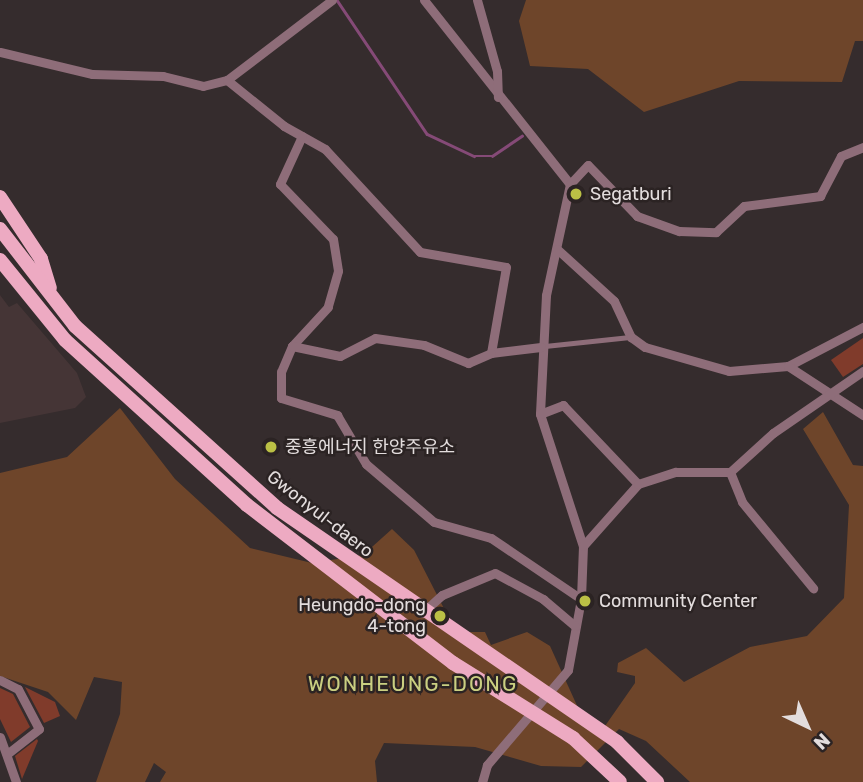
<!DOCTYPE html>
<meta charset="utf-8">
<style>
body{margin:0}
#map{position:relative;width:863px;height:782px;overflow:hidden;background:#352c2d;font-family:Rubik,"Noto Sans KR",sans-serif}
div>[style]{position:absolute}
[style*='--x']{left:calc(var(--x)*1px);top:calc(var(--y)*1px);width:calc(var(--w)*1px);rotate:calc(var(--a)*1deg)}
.built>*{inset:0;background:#453536}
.green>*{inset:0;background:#6e452a}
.stream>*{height:2.5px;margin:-1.25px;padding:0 1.25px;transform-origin:1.25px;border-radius:1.25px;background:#854a77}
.building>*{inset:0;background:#803b2b}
.lane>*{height:4.5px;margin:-2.25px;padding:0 2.25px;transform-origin:2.25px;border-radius:2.25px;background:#8e6d79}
.street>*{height:9px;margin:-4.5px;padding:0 4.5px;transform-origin:4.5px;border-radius:4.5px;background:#8e6d79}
.primary>*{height:14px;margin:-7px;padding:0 7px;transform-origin:7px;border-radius:7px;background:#edaac2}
.dots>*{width:19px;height:19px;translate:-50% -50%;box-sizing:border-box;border:4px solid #2b2323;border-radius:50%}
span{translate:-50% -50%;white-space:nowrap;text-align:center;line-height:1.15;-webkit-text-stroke:5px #2b2323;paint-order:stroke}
.poi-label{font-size:18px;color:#e3dddd}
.left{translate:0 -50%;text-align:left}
.right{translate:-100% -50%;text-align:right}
.street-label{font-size:18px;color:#e3dddd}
.quarter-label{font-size:21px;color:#cacf81;letter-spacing:2px}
.north{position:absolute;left:772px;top:691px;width:70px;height:70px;-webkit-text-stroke:5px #2b2323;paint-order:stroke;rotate:136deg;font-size:19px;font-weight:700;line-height:28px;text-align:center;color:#e3dddd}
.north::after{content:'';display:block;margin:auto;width:24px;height:32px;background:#e3dddd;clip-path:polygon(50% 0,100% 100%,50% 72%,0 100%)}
</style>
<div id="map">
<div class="built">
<i style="clip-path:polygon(0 295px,9px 307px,17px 303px,77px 373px,86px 397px,75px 408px,0 423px)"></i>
</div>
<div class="green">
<i style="clip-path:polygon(526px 0,863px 0,863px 41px,855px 41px,842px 82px,739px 81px,644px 112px,588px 69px,530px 66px,519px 21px)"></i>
<i style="clip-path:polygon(120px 408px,175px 479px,250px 548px,312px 563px,363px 555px,392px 529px,414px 550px,456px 632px,485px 632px,491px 645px,527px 632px,550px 646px,584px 721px,605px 726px,635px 683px,635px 676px,617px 672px,618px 663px,646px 648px,684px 682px,750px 647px,807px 636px,844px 598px,849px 505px,803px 429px,823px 412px,853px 465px,863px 466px,863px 782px,690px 782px,646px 741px,619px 729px,581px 767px,541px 766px,475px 747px,384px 743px,375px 761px,377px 782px,160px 782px,166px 772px,154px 763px,145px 782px,96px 782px,120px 714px,122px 682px,94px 677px,76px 720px,48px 692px,0 676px,0 473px,67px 457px)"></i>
</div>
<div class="stream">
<i style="--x:337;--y:0;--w:161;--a:56.1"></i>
<i style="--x:427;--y:134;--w:52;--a:25.1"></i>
<i style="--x:474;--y:156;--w:18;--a:0"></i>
<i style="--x:492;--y:156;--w:36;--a:-34"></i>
</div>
<div class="building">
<i style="clip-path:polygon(863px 338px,863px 364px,843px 377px,831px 360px)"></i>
<i style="clip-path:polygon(25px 687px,55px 702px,60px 716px,44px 723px)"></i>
<i style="clip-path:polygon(0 688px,13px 694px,30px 727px,11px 742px,0 719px)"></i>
<i style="clip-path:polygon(37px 739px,38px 741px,22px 779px,15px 756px)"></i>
</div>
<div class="lane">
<i style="--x:545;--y:346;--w:85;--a:-6"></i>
</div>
<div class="street">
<i style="--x:424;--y:0;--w:235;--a:51.6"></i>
<i style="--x:570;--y:184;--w:114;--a:102.2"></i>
<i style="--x:546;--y:295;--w:119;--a:92.9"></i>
<i style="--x:540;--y:414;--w:139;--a:72"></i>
<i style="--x:583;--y:546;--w:53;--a:92.2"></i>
<i style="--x:581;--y:599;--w:72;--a:100.4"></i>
<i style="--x:568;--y:670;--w:125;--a:130.5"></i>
<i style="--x:487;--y:765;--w:18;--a:106"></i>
<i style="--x:477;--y:0;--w:74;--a:74.3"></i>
<i style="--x:497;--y:71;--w:26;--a:88"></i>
<i style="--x:0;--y:52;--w:95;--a:13.4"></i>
<i style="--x:92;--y:74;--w:71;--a:1.6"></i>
<i style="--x:163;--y:76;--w:41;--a:14"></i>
<i style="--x:203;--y:86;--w:25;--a:-14"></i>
<i style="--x:227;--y:80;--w:132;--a:-37.3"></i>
<i style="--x:227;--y:80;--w:73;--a:38.9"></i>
<i style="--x:284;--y:126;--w:47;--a:29.3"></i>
<i style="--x:325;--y:149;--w:140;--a:47.3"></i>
<i style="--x:420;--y:252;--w:87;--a:9.9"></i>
<i style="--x:506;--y:267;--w:87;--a:99.9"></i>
<i style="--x:491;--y:353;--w:50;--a:-6.8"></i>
<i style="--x:302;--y:136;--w:53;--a:114.6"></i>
<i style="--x:280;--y:184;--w:76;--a:46.1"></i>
<i style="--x:333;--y:239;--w:32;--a:81"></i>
<i style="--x:338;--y:271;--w:37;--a:106"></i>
<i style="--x:328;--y:307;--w:53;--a:132.7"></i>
<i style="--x:292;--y:346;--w:28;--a:113"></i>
<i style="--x:281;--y:372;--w:26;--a:90"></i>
<i style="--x:281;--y:398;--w:59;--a:16.9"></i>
<i style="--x:337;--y:415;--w:57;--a:59.4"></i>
<i style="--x:366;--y:464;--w:89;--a:40.5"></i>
<i style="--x:434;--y:522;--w:59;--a:15.7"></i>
<i style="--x:491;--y:538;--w:109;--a:34.1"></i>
<i style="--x:570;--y:184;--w:26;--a:-47"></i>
<i style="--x:588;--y:165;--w:71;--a:46.1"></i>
<i style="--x:637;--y:216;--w:45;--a:19.7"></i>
<i style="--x:679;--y:231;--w:37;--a:2"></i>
<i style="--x:716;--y:232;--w:38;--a:-43"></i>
<i style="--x:744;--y:206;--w:77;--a:-7.5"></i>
<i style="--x:820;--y:196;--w:45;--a:-62.3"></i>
<i style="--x:841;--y:156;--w:24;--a:-22"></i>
<i style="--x:557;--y:249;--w:77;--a:42.4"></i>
<i style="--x:614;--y:301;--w:40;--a:65"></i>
<i style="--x:631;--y:337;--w:17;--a:36"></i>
<i style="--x:645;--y:347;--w:87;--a:15.9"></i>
<i style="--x:729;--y:371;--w:59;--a:-4.8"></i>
<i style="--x:788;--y:366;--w:85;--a:-27.5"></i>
<i style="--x:292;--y:346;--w:49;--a:11.8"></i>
<i style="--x:340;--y:356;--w:39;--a:-27"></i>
<i style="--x:375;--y:338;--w:49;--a:8.1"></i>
<i style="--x:424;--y:345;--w:48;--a:22.2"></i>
<i style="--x:468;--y:363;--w:25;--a:-23"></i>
<i style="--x:788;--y:366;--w:90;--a:33.2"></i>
<i style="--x:540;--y:414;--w:25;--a:-21"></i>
<i style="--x:563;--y:405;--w:109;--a:46.5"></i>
<i style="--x:730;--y:472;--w:32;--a:68"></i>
<i style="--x:742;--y:502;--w:112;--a:50.5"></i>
<i style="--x:583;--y:546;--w:83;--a:-48.4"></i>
<i style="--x:638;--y:484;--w:40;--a:-18"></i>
<i style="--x:676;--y:472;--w:54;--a:0"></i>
<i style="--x:730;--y:472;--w:58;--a:-42.2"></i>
<i style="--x:773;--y:433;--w:109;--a:-34.6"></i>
<i style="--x:422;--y:613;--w:27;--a:-42"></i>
<i style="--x:442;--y:595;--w:57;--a:-22.5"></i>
<i style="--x:495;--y:573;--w:55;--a:28.4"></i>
<i style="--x:543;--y:599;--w:42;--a:40.2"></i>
<i style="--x:0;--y:680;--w:20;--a:27"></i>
<i style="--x:18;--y:689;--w:45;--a:62.3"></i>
<i style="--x:39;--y:729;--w:39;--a:142"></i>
<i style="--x:0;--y:737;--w:48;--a:70.4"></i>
</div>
<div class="primary">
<i style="--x:0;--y:197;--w:74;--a:56.5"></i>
<i style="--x:41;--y:259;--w:30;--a:73"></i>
<i style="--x:0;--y:229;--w:123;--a:52.3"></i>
<i style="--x:75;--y:326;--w:272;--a:42"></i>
<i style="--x:277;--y:508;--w:413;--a:34.5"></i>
<i style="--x:617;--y:742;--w:57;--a:45"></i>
<i style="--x:0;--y:260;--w:103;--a:50.9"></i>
<i style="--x:65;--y:340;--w:246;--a:42.2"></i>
<i style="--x:247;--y:505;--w:260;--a:37.5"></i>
<i style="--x:453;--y:663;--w:142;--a:32"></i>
<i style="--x:573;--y:738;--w:64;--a:43.1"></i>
</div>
<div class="dots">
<i style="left:576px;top:194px;background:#bbc045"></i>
<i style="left:271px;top:447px;background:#bbc045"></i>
<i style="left:585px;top:601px;background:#bbc045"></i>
<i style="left:440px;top:616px;background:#bbc045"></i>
</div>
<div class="poi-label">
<span class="left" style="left:590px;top:194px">Segatburi</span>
<span class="left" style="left:285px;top:447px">중흥에너지 한양주유소</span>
<span class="left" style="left:599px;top:601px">Community Center</span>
<span class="right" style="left:426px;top:616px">Heungdo-dong<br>4-tong</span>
</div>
<div class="street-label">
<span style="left:320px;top:514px;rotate:38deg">Gwonyul-daero</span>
</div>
<div class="quarter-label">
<span style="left:413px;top:684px">WONHEUNG-DONG</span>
</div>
<div class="north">N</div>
</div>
